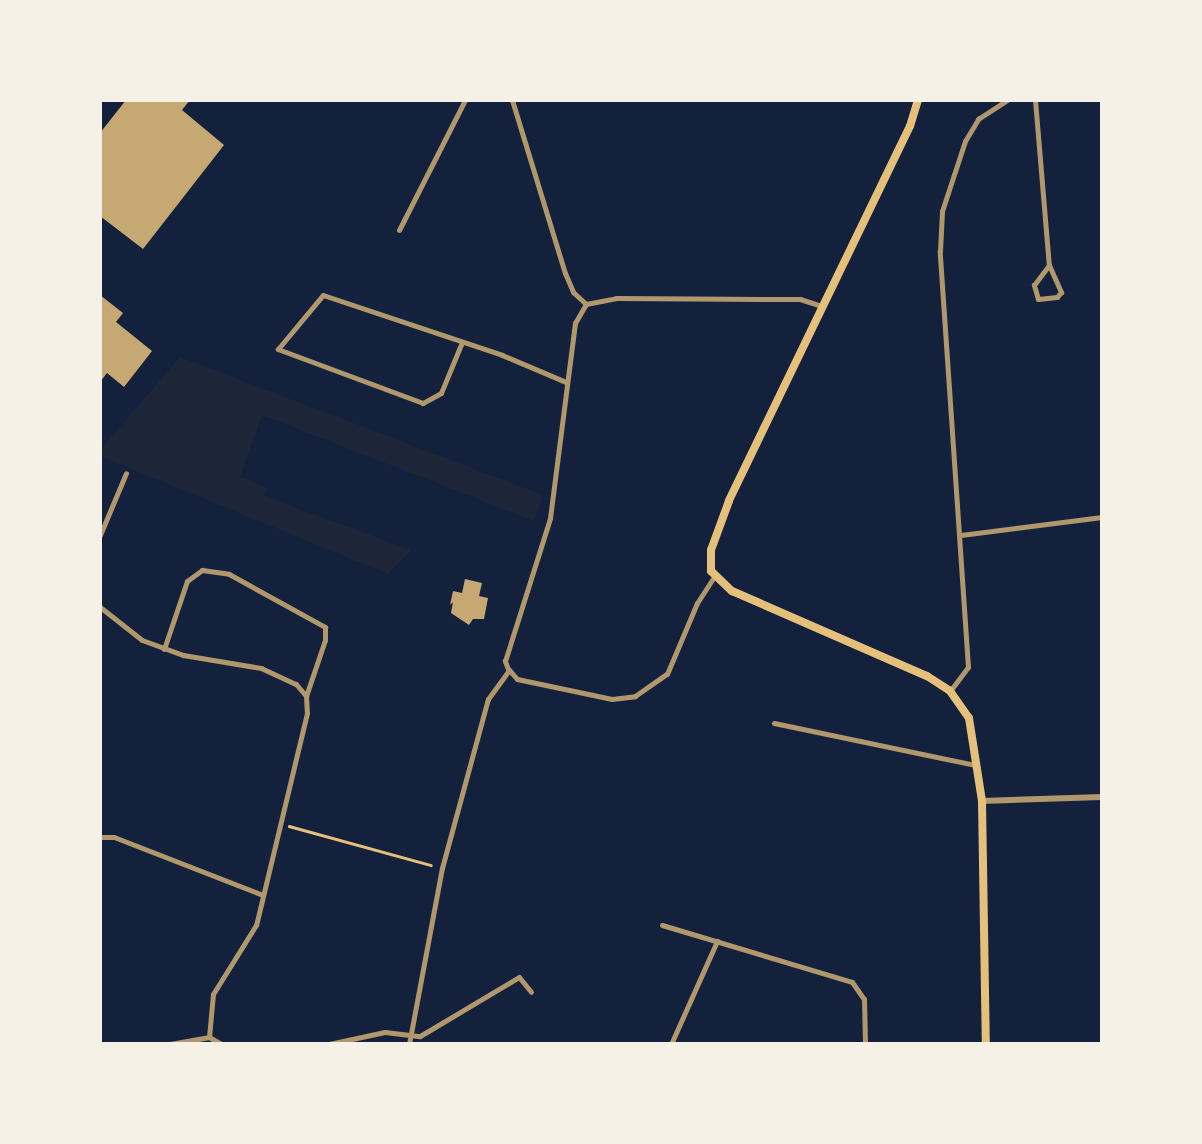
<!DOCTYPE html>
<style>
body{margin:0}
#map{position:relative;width:1202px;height:1144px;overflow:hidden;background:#14213d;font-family:Manrope,sans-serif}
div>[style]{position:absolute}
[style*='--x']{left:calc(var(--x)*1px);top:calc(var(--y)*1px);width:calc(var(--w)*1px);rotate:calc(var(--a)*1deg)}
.green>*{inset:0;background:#1d2539}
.building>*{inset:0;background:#c6a872}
.path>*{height:2.5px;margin:-1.25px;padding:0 1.25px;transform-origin:1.25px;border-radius:1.25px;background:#e5c07b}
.minor>*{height:5px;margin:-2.5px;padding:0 2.5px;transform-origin:2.5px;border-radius:2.5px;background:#b1986c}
.tertiary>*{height:6px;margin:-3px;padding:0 3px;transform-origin:3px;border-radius:3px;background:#b1986c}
.secondary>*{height:8px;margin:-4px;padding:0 4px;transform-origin:4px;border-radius:4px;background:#e5c07b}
span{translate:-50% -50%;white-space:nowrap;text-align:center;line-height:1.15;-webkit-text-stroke:10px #f6f1e7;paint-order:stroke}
.frame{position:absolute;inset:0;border:102px solid #f6f1e7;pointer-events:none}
</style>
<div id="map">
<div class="green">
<i style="clip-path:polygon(180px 357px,543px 495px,534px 521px,262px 415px,240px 477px,268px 488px,264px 496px,411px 550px,388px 574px,100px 456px,100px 450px)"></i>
</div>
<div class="building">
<i style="clip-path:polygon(126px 100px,190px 100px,182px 110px,224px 145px,143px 249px,100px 216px,100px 133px)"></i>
<i style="clip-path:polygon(100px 295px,123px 313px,116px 322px,152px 351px,124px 387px,107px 373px,100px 382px)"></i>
<i style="clip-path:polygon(465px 579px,482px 583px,479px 596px,488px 598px,484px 619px,473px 619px,469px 625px,451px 613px,453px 602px,450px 605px,453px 591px,462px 593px)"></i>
</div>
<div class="path">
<i style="--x:289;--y:826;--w:147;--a:15.4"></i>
</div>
<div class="minor">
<i style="--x:512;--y:100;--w:181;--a:73"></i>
<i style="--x:565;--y:273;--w:21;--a:67"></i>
<i style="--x:573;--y:292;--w:18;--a:43"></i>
<i style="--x:1035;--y:100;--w:166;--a:85.2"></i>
<i style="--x:1049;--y:265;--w:30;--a:66"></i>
<i style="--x:1061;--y:292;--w:6;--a:129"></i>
<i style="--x:1057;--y:297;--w:19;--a:174"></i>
<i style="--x:1038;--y:299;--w:15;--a:-106"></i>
<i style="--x:1034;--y:285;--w:25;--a:-53"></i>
<i style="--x:399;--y:230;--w:146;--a:-63.1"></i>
<i style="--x:586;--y:304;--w:31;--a:-11"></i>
<i style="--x:616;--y:298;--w:152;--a:0.4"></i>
<i style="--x:768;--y:299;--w:32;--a:0"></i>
<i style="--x:800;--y:299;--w:23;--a:18"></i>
<i style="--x:462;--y:342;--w:55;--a:112.4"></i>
<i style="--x:441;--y:393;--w:21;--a:151"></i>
<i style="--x:423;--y:403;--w:155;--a:-159.6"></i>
<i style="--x:278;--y:349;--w:70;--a:-50.2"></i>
<i style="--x:323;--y:295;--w:189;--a:18.5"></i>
<i style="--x:502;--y:355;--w:69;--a:22.9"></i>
<i style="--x:100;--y:535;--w:67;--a:-67.2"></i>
<i style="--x:961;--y:535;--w:142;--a:-7.3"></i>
<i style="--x:100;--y:607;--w:53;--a:38.2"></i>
<i style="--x:142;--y:640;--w:44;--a:20.1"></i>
<i style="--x:183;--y:655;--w:79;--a:9.5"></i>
<i style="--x:261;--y:668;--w:38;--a:25"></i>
<i style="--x:296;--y:684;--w:16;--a:50"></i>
<i style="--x:306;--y:696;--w:17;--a:87"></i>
<i style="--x:307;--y:713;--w:218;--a:103.5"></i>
<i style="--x:256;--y:925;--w:81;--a:121.9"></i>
<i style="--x:213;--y:994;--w:43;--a:95.3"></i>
<i style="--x:164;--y:649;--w:72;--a:-71.3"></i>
<i style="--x:187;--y:581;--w:19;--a:-36"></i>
<i style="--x:202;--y:570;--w:27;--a:8"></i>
<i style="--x:229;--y:574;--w:110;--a:28.9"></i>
<i style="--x:325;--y:627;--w:13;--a:90"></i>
<i style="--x:325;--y:640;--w:59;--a:108.7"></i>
<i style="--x:508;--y:669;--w:9;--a:-111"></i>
<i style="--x:505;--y:661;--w:150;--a:-72.5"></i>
<i style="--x:550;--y:518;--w:197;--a:-82.7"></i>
<i style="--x:575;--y:323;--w:22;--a:-60"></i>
<i style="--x:509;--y:670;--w:12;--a:48"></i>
<i style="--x:517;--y:679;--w:97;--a:11.9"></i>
<i style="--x:612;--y:699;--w:23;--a:-7"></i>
<i style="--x:635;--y:696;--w:39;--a:-35"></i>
<i style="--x:667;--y:674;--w:77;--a:-67.1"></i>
<i style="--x:697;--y:603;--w:31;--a:-57"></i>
<i style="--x:950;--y:691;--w:30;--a:-53"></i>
<i style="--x:968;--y:667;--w:417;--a:-93.9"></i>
<i style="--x:940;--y:251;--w:40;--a:-87.1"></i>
<i style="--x:942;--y:211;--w:74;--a:-71.8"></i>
<i style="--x:965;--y:141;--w:26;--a:-59"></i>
<i style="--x:978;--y:119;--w:35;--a:-33"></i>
<i style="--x:774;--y:723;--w:205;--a:11.8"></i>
<i style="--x:100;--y:837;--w:14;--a:0"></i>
<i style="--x:114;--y:837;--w:160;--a:21.3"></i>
<i style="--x:662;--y:925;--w:198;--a:16.7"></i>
<i style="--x:852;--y:982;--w:21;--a:55"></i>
<i style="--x:864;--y:999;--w:45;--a:88.7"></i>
<i style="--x:170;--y:1044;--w:40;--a:-10"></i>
<i style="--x:209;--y:1037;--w:14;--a:30"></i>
<i style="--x:329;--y:1044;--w:57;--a:-12.1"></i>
<i style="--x:385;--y:1032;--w:35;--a:7"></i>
<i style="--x:420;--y:1036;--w:115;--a:-30.8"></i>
<i style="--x:519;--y:977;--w:19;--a:51"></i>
<i style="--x:409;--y:1044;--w:179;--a:-79.4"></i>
<i style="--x:442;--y:868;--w:175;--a:-74.8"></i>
<i style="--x:488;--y:699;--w:36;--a:-54"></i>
<i style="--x:671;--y:1044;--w:113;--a:-65.9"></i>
</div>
<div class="tertiary">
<i style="--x:982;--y:801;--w:120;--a:-1.9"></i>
</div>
<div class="secondary">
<i style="--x:918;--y:100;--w:27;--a:107"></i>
<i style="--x:910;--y:126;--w:416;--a:115.8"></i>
<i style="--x:729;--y:501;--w:52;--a:110.2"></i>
<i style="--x:711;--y:550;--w:21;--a:90"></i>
<i style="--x:711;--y:571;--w:29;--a:44"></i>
<i style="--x:732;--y:591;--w:213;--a:23.6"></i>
<i style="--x:927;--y:676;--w:27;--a:33"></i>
<i style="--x:950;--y:691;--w:33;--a:55"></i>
<i style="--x:969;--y:718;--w:84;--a:81.1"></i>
<i style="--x:982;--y:801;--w:243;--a:89.1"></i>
</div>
<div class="frame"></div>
</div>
